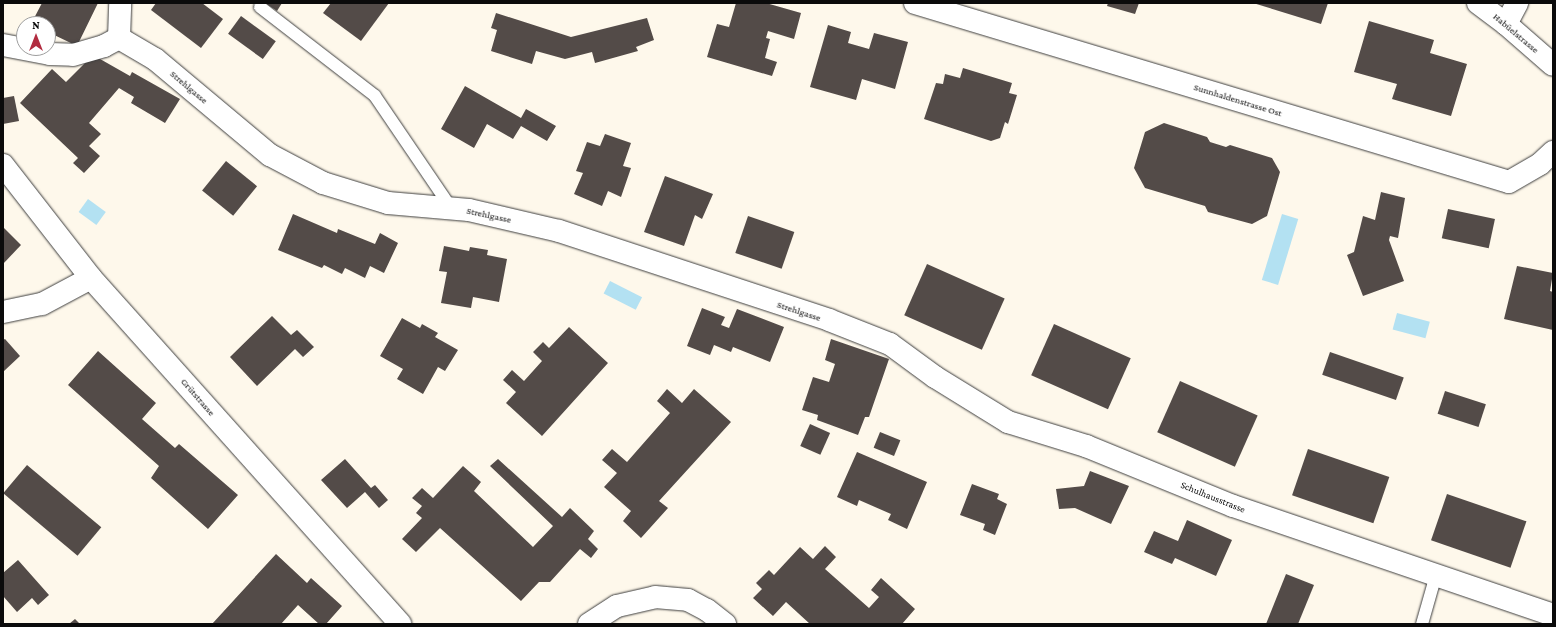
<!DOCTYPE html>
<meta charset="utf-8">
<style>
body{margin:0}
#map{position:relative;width:1556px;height:627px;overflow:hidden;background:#fef8eb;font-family:"Crimson Pro",serif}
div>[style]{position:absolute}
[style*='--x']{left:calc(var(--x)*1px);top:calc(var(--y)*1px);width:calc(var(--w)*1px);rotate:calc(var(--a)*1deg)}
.water>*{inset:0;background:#b3e1f2;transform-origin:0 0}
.building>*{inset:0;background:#534b48;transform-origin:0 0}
.roads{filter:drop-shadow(0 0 1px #3e3e3e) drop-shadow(0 0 1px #3e3e3e)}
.lane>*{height:12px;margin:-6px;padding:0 6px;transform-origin:6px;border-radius:6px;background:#fff}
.street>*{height:22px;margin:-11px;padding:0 11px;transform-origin:11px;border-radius:11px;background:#fff}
span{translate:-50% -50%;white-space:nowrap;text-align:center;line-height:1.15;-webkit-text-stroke:4px #fff;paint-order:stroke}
.street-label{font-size:10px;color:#0b0b0b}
.frame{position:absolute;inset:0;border:4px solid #0b0b0b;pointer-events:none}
.north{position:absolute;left:16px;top:16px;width:40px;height:40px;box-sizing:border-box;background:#fff;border:1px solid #9d9d9d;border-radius:50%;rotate:0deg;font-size:11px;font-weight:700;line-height:16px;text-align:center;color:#0b0b0b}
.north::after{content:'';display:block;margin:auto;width:14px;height:18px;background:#b22c40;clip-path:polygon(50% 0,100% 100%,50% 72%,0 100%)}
</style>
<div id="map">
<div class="water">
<i style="left:88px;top:199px;width:22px;height:16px;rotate:36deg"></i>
<i style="left:1282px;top:214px;width:17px;height:69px;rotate:17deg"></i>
<i style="left:610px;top:281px;width:36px;height:14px;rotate:27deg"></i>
<i style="left:1397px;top:313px;width:34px;height:17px;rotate:15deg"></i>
</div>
<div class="building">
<i style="clip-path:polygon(42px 3px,98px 3px,77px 46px,48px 32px,48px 24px,31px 24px)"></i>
<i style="clip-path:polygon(156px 3px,202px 3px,223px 19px,201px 48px,151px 10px)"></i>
<i style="clip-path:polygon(265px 3px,282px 3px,277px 11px)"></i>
<i style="clip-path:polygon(331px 3px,389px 3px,361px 41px,323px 13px)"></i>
<i style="clip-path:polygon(736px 3px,766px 3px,801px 13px,794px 39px,768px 31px,766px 38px,770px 39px,765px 58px,777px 62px,772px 76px,707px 57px,717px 24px,729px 27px)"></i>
<i style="clip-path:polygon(1108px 3px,1139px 3px,1135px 14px,1107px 6px)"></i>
<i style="clip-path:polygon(1253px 3px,1328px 3px,1321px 24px)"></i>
<i style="clip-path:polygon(496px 13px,571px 37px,647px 18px,654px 40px,636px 47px,638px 51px,595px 63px,592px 52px,565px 59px,536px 51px,532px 64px,491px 51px,497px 30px,491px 28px)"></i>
<i style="left:241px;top:16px;width:43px;height:22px;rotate:36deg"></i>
<i style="clip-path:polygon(1369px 21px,1434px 40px,1430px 53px,1467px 64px,1451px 116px,1392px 99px,1397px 84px,1354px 72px)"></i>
<i style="clip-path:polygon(828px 25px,851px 32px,848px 43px,869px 49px,874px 33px,908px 42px,895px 89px,862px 79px,856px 100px,810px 87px)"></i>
<i style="clip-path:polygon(93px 55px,130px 76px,132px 72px,180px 99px,165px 123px,131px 103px,134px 97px,119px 88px,89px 123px,101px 134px,89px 146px,100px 156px,84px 173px,73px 163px,78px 158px,20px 103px,52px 69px,66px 82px)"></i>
<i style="clip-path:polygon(963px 68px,1012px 83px,1009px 93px,1017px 95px,1008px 124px,1005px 122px,1000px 138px,991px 141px,924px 119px,936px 83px,943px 84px,945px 74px,960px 78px)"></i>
<i style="clip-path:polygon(465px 86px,521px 118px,526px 109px,556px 126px,547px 141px,521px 126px,513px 139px,487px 124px,474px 148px,441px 129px)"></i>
<i style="clip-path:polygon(14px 96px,19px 121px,3px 124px,3px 98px)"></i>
<i style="clip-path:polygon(1164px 123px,1207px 137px,1210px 142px,1226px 147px,1230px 145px,1272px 158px,1280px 172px,1267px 216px,1252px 224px,1208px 212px,1205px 206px,1145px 188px,1134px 168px,1145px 132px)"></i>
<i style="clip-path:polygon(605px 134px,631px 143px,623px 166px,631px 168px,621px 197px,608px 191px,602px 206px,574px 194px,583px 173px,576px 171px,587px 142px,600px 146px)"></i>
<i style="left:226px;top:161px;width:40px;height:38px;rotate:39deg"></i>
<i style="clip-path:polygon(665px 176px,713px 194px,702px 219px,695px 215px,684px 246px,644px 232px)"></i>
<i style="clip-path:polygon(1381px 192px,1405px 198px,1398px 238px,1390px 236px,1389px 240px,1404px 281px,1363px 296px,1347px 255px,1354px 252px,1363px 216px,1375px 220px)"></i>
<i style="left:1448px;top:209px;width:48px;height:30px;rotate:12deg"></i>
<i style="clip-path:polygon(293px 214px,337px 233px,338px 229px,375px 244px,380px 233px,398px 243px,384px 273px,370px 266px,365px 278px,345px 268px,342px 274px,324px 265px,322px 268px,278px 250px)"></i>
<i style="left:748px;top:216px;width:49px;height:39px;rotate:19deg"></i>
<i style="clip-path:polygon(3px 227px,21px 245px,3px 264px)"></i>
<i style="clip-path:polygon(444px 246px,469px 251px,470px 247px,488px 250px,487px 255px,507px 259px,499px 302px,473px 297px,471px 308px,441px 303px,447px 272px,439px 271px)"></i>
<i style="left:927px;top:264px;width:85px;height:56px;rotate:24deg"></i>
<i style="clip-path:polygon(1517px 266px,1553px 273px,1550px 291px,1553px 292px,1553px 330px,1504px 319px)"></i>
<i style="clip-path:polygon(702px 308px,725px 317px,721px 325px,729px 328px,737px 309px,784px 327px,770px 362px,733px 347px,731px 352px,714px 345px,710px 355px,687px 346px)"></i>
<i style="clip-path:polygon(272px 316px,291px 335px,297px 330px,314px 347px,303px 357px,295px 349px,257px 386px,230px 357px)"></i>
<i style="clip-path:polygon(402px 318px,420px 328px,422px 324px,438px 333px,435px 337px,458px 350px,445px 371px,438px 367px,423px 394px,397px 379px,403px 369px,380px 356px)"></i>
<i style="left:1054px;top:324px;width:84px;height:56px;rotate:24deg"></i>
<i style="clip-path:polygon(569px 327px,608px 363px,542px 436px,506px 403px,516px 392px,503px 380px,512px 370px,524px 381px,542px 361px,533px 352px,543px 342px,549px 348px)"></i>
<i style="clip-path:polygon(5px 339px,20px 356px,3px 372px,3px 340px)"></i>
<i style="clip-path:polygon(831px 339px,889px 359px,869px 417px,865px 417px,858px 435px,817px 420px,818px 415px,802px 410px,813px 377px,829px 382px,835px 364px,825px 360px)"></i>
<i style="clip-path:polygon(98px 351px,156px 403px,142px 419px,175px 448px,179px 444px,238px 495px,208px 529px,151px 478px,159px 466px,68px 385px)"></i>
<i style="left:1330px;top:352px;width:78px;height:24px;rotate:19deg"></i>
<i style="left:1180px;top:381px;width:85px;height:56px;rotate:24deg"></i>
<i style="clip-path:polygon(667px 389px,682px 403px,694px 389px,731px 422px,659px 501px,668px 508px,641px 538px,623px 521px,631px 511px,604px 487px,617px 473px,602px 460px,612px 449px,627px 462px,670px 413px,657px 401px)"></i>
<i style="left:1445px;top:391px;width:43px;height:24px;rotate:18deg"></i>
<i style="left:810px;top:424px;width:22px;height:24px;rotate:24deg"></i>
<i style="left:880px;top:432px;width:22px;height:17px;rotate:22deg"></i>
<i style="left:1308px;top:449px;width:86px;height:49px;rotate:19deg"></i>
<i style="clip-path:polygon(857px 452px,927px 482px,907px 529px,888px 520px,891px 514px,859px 500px,857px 506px,837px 497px)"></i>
<i style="clip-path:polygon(345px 459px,371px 488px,375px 485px,388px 500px,379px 508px,365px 492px,347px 508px,321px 480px)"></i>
<i style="clip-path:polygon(498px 459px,562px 517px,570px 508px,594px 531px,588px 539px,598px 549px,591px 558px,580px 549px,550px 582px,539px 582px,521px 601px,440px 528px,416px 552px,402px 539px,422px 518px,416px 513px,422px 506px,412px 498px,422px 488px,433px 498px,463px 466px,481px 482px,474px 491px,533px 547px,553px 526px,490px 466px)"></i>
<i style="left:27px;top:465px;width:97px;height:37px;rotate:40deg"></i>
<i style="clip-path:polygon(1090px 471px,1129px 486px,1111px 524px,1075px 508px,1059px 509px,1056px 489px,1084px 486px)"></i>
<i style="clip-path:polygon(972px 484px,999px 494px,997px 499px,1007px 504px,995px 535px,983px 530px,985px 524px,960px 515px)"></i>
<i style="left:1447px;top:494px;width:84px;height:49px;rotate:19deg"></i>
<i style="clip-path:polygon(1187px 520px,1232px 540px,1216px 576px,1175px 558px,1172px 564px,1144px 552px,1154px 531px,1178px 541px)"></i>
<i style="clip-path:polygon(825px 546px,836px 557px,825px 569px,869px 608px,879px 597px,871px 590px,881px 578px,915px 609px,902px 624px,810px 624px,786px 602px,773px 616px,753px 598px,762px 589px,756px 583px,769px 570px,774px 575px,800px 547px,813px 559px)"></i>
<i style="clip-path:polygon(276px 554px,307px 583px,311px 578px,342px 606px,326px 624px,319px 624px,298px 605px,281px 624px,212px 624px)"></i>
<i style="clip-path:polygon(18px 560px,49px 595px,38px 605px,32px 598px,17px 612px,3px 596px,3px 573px)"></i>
<i style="clip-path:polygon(1286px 574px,1314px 585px,1298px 624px,1266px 624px)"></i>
<i style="clip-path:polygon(75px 619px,80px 624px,69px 624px)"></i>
</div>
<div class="roads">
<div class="lane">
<i style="--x:260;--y:7;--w:145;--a:37.7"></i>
<i style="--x:375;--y:96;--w:135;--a:55.8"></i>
<i style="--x:1422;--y:624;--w:51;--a:-74.1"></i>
</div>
<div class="street">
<i style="--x:915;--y:3;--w:620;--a:16.77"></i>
<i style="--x:1509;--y:182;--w:36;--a:-30"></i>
<i style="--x:1540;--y:164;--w:18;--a:-43"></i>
<i style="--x:1478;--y:3;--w:35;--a:37"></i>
<i style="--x:1506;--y:24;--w:62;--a:41.1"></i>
<i style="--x:1506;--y:24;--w:24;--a:-62"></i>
<i style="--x:119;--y:38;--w:42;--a:30.3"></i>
<i style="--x:155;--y:59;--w:150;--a:39.9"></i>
<i style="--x:270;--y:155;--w:60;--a:27.8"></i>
<i style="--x:323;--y:183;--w:68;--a:17.1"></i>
<i style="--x:388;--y:203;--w:81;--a:4.9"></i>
<i style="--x:469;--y:210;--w:92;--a:13.1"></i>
<i style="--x:559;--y:231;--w:284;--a:18.2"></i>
<i style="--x:829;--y:320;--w:66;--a:21.5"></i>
<i style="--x:890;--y:344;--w:56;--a:36.3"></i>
<i style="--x:935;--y:377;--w:86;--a:31.7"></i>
<i style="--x:1008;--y:422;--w:82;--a:17.1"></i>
<i style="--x:1086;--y:446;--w:159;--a:22.2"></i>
<i style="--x:1233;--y:506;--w:338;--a:18.8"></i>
<i style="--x:119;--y:38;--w:35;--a:-88"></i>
<i style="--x:3;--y:45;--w:48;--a:10.8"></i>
<i style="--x:50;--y:54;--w:23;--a:2"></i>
<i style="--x:73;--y:55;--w:32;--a:-16"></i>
<i style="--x:104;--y:46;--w:17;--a:-28"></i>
<i style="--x:3;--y:165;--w:143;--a:52.1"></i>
<i style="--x:91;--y:278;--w:464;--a:48.2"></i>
<i style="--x:3;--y:312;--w:40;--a:-12"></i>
<i style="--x:42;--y:304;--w:55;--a:-28"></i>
<i style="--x:589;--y:624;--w:33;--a:-33"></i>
<i style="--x:617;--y:606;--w:39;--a:-13"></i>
<i style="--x:655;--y:597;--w:33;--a:5"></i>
<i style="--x:688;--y:600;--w:21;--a:28"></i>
<i style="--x:707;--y:610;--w:23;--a:38"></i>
</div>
</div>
<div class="street-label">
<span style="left:1516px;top:33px;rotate:40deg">Habüelstrasse</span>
<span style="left:189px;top:87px;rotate:40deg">Strehlgasse</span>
<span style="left:1238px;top:100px;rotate:17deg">Sunnhaldenstrasse Ost</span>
<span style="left:489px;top:215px;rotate:12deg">Strehlgasse</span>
<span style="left:799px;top:311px;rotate:18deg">Strehlgasse</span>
<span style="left:198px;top:397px;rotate:49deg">Grütstrasse</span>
<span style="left:1213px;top:497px;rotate:22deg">Schulhausstrasse</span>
</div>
<div class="frame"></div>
<div class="north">N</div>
</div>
